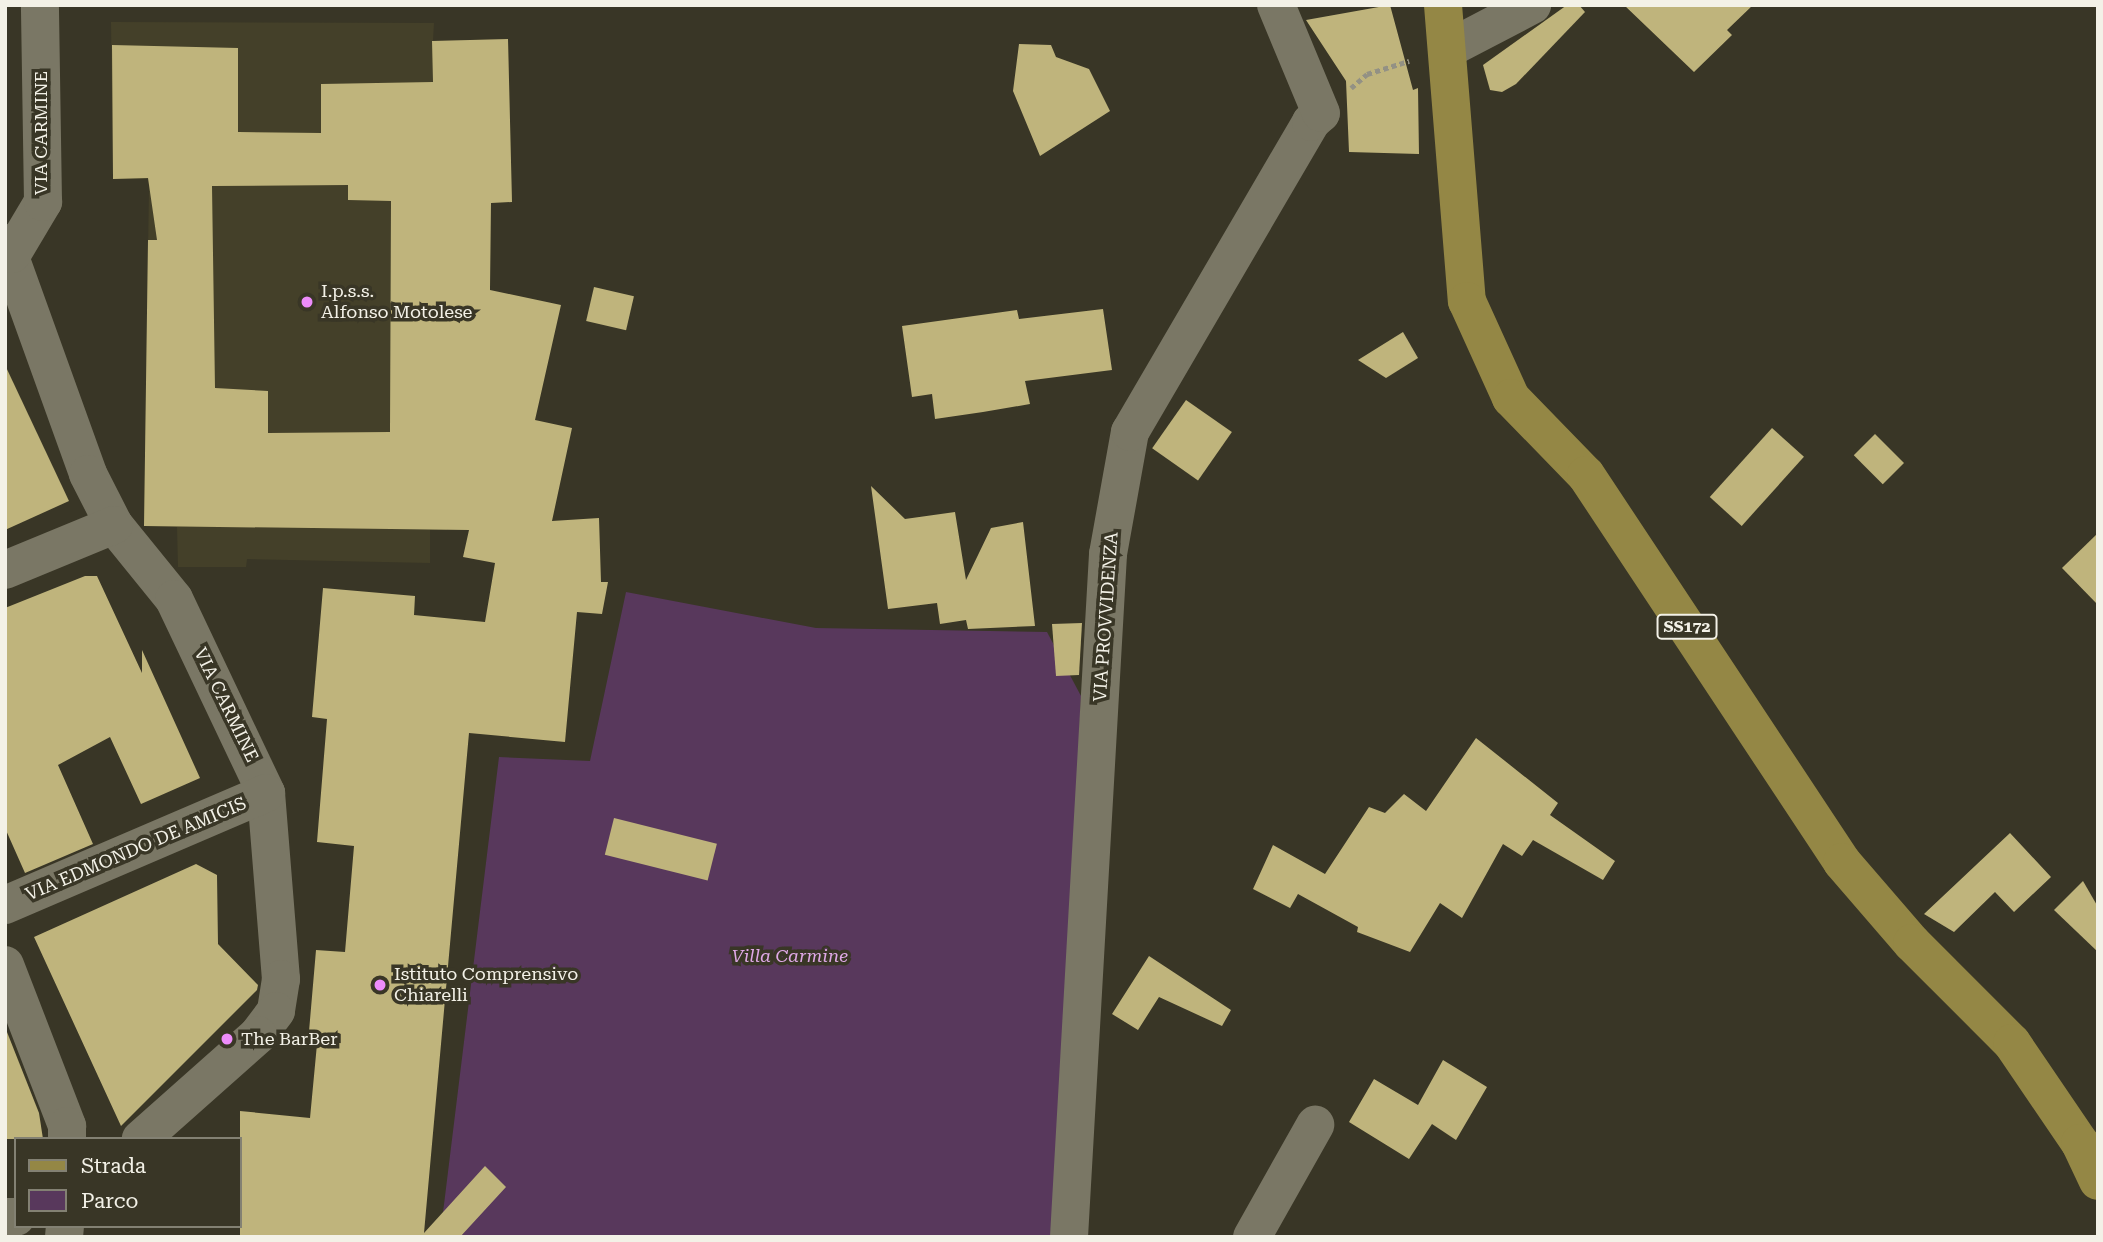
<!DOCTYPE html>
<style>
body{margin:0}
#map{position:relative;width:2103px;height:1242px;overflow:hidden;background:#393626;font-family:"Roboto Serif",serif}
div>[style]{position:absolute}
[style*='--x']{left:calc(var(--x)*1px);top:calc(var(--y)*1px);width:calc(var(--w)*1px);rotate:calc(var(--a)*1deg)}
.built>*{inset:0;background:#444029}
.green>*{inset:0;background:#58385c}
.building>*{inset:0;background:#bfb47c;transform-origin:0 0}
.path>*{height:4.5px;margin-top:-2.25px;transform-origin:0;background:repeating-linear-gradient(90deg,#939184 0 5px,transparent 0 8.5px)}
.minor>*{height:38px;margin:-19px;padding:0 19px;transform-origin:19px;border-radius:19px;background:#7a7765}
.major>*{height:38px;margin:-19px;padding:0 19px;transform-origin:19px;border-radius:19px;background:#948745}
.dots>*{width:19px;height:19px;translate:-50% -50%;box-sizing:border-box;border:4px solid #393626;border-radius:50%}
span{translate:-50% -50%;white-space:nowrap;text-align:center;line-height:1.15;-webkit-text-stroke:7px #393626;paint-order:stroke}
.shield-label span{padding:2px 5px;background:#393626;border:2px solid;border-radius:5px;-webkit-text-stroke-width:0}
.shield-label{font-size:16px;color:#f3f1e7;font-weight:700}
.street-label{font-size:18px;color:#f3f1e7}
.poi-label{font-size:18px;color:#f3f1e7}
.left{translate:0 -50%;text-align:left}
.park-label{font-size:18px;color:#dfa8e6;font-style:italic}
.frame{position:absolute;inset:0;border:7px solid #f3f1e7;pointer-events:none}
.legend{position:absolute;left:14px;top:1137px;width:228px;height:91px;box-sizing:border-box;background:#393626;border:2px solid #838173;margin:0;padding:9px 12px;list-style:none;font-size:21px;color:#f3f1e7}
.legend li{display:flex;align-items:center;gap:14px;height:35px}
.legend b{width:35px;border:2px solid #838173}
</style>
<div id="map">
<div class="built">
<i style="clip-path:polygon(111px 22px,434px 23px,433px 41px,508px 39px,512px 202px,491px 203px,446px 401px,447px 530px,430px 530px,430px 563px,247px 559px,246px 567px,178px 567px,177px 527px,144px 526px,149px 186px,148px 179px,113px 179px)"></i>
</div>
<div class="green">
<i style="clip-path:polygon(626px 592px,816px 628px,1047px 632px,1081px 696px,1057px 1237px,440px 1237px,499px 757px,590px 761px)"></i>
</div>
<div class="building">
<i style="clip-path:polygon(1390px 5px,1413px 90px,1418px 88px,1419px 154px,1349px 152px,1346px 81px,1306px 20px)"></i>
<i style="clip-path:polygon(1567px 5px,1579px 5px,1585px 12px,1516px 84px,1502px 92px,1490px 90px,1483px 65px)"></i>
<i style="clip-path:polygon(1624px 5px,1753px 5px,1727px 30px,1732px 35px,1694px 72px)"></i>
<i style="clip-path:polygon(evenodd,508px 39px,512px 202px,491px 203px,490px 290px,561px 305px,535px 420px,572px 428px,552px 521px,599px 518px,601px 582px,608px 582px,602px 614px,577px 612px,565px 742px,469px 733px,424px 1233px,485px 1166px,506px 1187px,460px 1237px,240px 1237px,240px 1111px,310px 1118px,317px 1044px,308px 1043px,316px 950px,345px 952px,354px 846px,317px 842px,327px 719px,312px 717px,323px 588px,415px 596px,414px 615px,485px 622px,495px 563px,463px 557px,469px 530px,144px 526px,148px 240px,157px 240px,148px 178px,113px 179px,112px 45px,238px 48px,238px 132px,321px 133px,321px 84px,433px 82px,432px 41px,508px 39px,348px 185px,348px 200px,391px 201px,390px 432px,268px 433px,268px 391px,215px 388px,212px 186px,348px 185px)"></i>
<i style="clip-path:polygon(1019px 44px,1051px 45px,1056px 57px,1089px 69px,1110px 111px,1040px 156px,1013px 91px)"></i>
<i style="left:594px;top:287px;width:41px;height:35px;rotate:13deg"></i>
<i style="clip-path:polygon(1103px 309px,1112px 370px,1025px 381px,1030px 404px,983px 412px,935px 419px,932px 394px,912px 397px,902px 326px,1017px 310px,1019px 319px)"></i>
<i style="clip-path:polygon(1403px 332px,1418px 358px,1386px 378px,1358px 360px)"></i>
<i style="clip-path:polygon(5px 365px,69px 501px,5px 530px)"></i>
<i style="left:1186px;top:400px;width:56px;height:59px;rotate:35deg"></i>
<i style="left:1772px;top:428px;width:43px;height:93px;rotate:42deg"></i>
<i style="left:1875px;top:434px;width:41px;height:30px;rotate:45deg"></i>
<i style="clip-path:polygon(871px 486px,905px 519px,955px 512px,966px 580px,991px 528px,1023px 522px,1035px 626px,968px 629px,966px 620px,940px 624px,937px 603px,888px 609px)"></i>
<i style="clip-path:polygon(2098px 533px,2098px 605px,2062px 568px)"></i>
<i style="clip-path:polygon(85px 576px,97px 576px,142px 673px,142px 650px,200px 778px,141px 804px,110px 737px,58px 765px,93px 844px,25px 873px,5px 828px,5px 608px)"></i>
<i style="clip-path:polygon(1082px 623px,1079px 675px,1056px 676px,1052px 624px)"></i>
<i style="clip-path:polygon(1476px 738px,1558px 803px,1550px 815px,1615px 861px,1603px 880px,1533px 840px,1522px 856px,1503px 844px,1462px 918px,1440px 903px,1410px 952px,1357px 932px,1358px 927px,1298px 894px,1290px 908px,1253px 889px,1273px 845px,1325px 874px,1369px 807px,1385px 813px,1404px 794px,1426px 811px)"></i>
<i style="left:614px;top:818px;width:106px;height:38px;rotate:14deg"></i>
<i style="clip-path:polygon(2010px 833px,2051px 877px,2014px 912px,1995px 892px,1954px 932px,1924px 914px)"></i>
<i style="clip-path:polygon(196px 864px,217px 875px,218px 944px,258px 985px,257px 990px,121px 1126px,34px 937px)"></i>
<i style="clip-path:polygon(2083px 881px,2098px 907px,2098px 952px,2054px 910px)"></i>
<i style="clip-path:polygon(1149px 956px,1231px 1010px,1222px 1026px,1159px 997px,1138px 1030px,1112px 1014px)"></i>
<i style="clip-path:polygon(5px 1027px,39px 1113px,43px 1139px,5px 1139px)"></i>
<i style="clip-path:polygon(1443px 1060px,1487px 1087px,1456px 1140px,1432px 1124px,1409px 1159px,1349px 1122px,1374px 1079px,1418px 1105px)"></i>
</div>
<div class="path">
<i style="--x:1351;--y:88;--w:21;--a:-41"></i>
<i style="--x:1367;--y:74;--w:44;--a:-17.2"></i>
</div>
<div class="minor">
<i style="--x:1448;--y:49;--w:95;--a:-27.6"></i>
<i style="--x:5;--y:243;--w:245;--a:70.2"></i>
<i style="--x:88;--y:474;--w:57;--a:63"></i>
<i style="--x:114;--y:525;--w:95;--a:51"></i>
<i style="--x:174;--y:599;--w:215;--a:64.6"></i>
<i style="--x:266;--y:793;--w:187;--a:85.4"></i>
<i style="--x:281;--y:979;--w:32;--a:99"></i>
<i style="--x:276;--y:1011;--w:30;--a:127"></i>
<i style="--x:258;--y:1035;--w:157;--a:138.4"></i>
<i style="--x:12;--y:254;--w:61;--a:-59.2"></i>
<i style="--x:43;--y:202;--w:197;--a:-90.9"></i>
<i style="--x:5;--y:570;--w:118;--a:-22.4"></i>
<i style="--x:5;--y:905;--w:284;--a:-23.2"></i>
<i style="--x:5;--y:965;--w:173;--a:68.9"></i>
<i style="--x:67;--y:1126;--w:13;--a:90"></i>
<i style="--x:5;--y:1217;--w:11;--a:0"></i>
<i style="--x:64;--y:1237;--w:11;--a:-85"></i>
<i style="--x:1069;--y:1237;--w:684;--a:-86.73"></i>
<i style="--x:1108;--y:554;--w:124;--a:-79.8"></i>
<i style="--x:1130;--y:432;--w:359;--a:-59.7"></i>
<i style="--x:1311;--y:122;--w:13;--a:-42"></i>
<i style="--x:1321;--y:113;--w:117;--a:-112.6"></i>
<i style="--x:1252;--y:1237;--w:129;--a:-60.6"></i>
</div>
<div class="major">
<i style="--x:1443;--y:5;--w:297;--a:85.4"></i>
<i style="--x:1467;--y:301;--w:107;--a:65.6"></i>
<i style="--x:1511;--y:398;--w:107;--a:45.8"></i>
<i style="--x:1586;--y:475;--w:464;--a:56.5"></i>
<i style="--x:1842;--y:862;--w:107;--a:49.2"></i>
<i style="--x:1912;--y:943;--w:141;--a:45"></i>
<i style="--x:2012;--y:1043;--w:121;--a:55.8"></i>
<i style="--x:2080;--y:1143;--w:42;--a:64.7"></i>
</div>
<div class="dots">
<i style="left:307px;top:302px;background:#ed8cfa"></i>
<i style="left:380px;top:985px;background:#ed8cfa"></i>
<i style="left:227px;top:1039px;background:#ed8cfa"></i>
</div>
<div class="shield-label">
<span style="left:1687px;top:627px">SS172</span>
</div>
<div class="street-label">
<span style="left:41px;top:133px;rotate:-90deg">VIA CARMINE</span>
<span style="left:1106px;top:617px;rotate:-86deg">VIA PROVVIDENZA</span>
<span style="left:226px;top:705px;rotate:64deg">VIA CARMINE</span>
<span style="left:136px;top:849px;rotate:-23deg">VIA EDMONDO DE AMICIS</span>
</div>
<div class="poi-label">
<span class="left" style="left:321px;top:302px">I.p.s.s.<br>Alfonso Motolese</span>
<span class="left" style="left:394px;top:985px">Istituto Comprensivo<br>Chiarelli</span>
<span class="left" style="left:241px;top:1039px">The BarBer</span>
</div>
<div class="park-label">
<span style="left:790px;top:956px">Villa Carmine</span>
</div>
<div class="frame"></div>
<ul class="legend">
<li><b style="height:9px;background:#948745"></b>Strada</li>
<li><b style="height:19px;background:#58385c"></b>Parco</li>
</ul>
</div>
